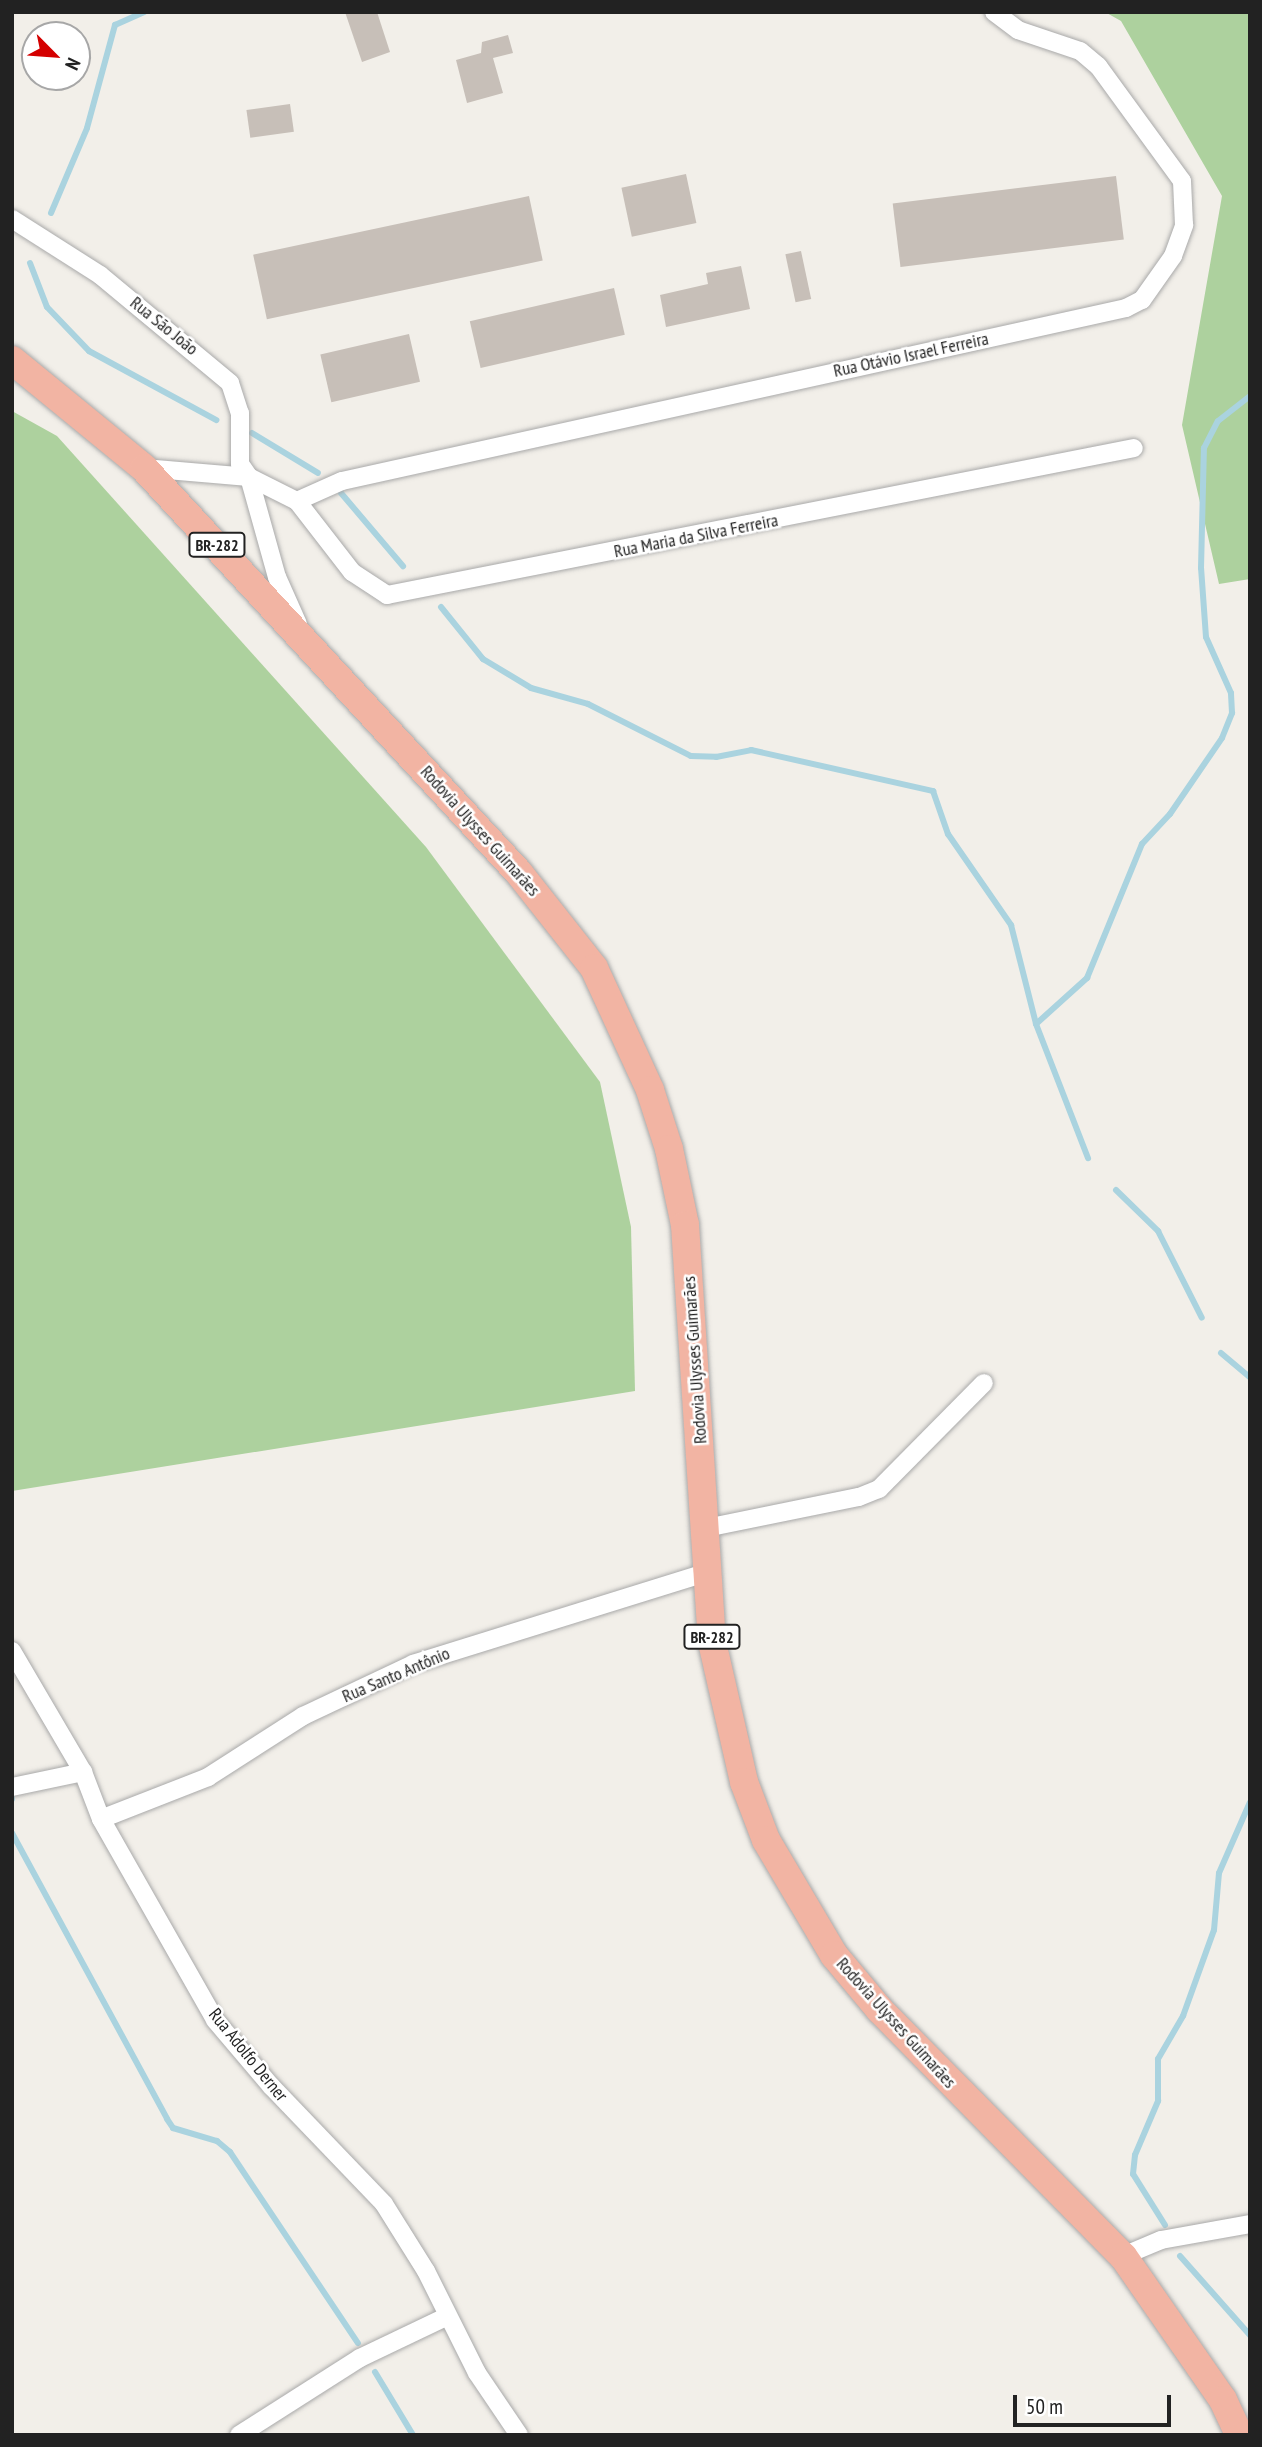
<!DOCTYPE html>
<meta charset="utf-8">
<style>
body{margin:0}
#map{position:relative;width:1262px;height:2447px;overflow:hidden;background:#f2efe9;font-family:"PT Sans Narrow",sans-serif}
div>[style]{position:absolute}
[style*='--x']{left:calc(var(--x)*1px);top:calc(var(--y)*1px);width:calc(var(--w)*1px);rotate:calc(var(--a)*1deg)}
.forest>*{inset:0;background:#add19e}
.stream>*{height:6px;margin:-3px;padding:0 3px;transform-origin:3px;border-radius:3px;background:#aad3df}
.building>*{inset:0;background:#c7bfb8;transform-origin:0 0}
.roads{filter:drop-shadow(0 0 2px #a9a9a9) drop-shadow(0 0 2px #a9a9a9)}
.minor>*{height:18px;margin:-9px;padding:0 9px;transform-origin:9px;border-radius:9px;background:#fff}
.trunk>*{height:28px;margin:-14px;padding:0 14px;transform-origin:14px;border-radius:14px;background:#f2b4a3}
span{translate:-50% -50%;white-space:nowrap;text-align:center;line-height:1.15;-webkit-text-stroke:5px #fff;paint-order:stroke}
.shield-label span{padding:2px 5px;background:#fff;border:2px solid;border-radius:5px;-webkit-text-stroke-width:0}
.shield-label{font-size:16px;color:#222;font-weight:700}
.street-label{font-size:18px;color:#222}
.frame{position:absolute;inset:0;border:14px solid #222;pointer-events:none}
.north{position:absolute;left:21px;top:21px;width:70px;height:70px;box-sizing:border-box;background:#fff;border:2px solid #a7a7a7;border-radius:50%;rotate:115deg;font-size:19px;font-weight:700;line-height:28px;text-align:center;color:#222}
.north::after{content:'';display:block;margin:auto;width:24px;height:32px;background:#d40000;clip-path:polygon(50% 0,100% 100%,50% 72%,0 100%)}
.scale{position:absolute;left:1013px;top:2395px;width:158px;height:32px;box-sizing:border-box;border:4px solid #222;border-top:0;padding-left:9px;font-size:21px;line-height:24px;white-space:nowrap;color:#222;-webkit-text-stroke:5px #fff;paint-order:stroke}
</style>
<div id="map">
<div class="forest">
<i style="clip-path:polygon(1105px 12px,1250px 12px,1250px 579px,1219px 584px,1182px 425px,1222px 196px,1121px 21px)"></i>
<i style="clip-path:polygon(12px 411px,57px 436px,426px 847px,600px 1082px,631px 1227px,635px 1391px,12px 1491px)"></i>
</div>
<div class="stream">
<i style="--x:51;--y:213;--w:92;--a:-67"></i>
<i style="--x:87;--y:128;--w:107;--a:-74.8"></i>
<i style="--x:115;--y:25;--w:32;--a:-24"></i>
<i style="--x:30;--y:263;--w:47;--a:68.9"></i>
<i style="--x:47;--y:307;--w:61;--a:46.3"></i>
<i style="--x:89;--y:351;--w:145;--a:28.5"></i>
<i style="--x:252;--y:433;--w:77;--a:31.2"></i>
<i style="--x:341;--y:493;--w:96;--a:49.7"></i>
<i style="--x:441;--y:607;--w:67;--a:51.1"></i>
<i style="--x:483;--y:659;--w:56;--a:31.1"></i>
<i style="--x:531;--y:688;--w:59;--a:15.7"></i>
<i style="--x:588;--y:704;--w:115;--a:26.8"></i>
<i style="--x:691;--y:756;--w:25;--a:2"></i>
<i style="--x:716;--y:757;--w:36;--a:-11"></i>
<i style="--x:751;--y:750;--w:187;--a:12.7"></i>
<i style="--x:933;--y:791;--w:46;--a:70.8"></i>
<i style="--x:948;--y:834;--w:111;--a:55.3"></i>
<i style="--x:1011;--y:925;--w:102;--a:75.8"></i>
<i style="--x:1036;--y:1024;--w:144;--a:68.8"></i>
<i style="--x:1036;--y:1024;--w:69;--a:-42"></i>
<i style="--x:1087;--y:978;--w:145;--a:-67.7"></i>
<i style="--x:1142;--y:844;--w:41;--a:-47"></i>
<i style="--x:1170;--y:814;--w:92;--a:-55.6"></i>
<i style="--x:1222;--y:738;--w:27;--a:-68"></i>
<i style="--x:1232;--y:713;--w:20;--a:-93"></i>
<i style="--x:1231;--y:693;--w:61;--a:-114.1"></i>
<i style="--x:1206;--y:637;--w:69;--a:-94.1"></i>
<i style="--x:1201;--y:568;--w:120;--a:-88.6"></i>
<i style="--x:1204;--y:448;--w:30;--a:-63"></i>
<i style="--x:1218;--y:421;--w:41;--a:-38"></i>
<i style="--x:1116;--y:1190;--w:59;--a:44.3"></i>
<i style="--x:1158;--y:1231;--w:97;--a:63.2"></i>
<i style="--x:1221;--y:1353;--w:38;--a:40"></i>
<i style="--x:12;--y:1799;--w:1;--a:-90"></i>
<i style="--x:12;--y:1833;--w:325;--a:61.5"></i>
<i style="--x:167;--y:2119;--w:11;--a:56"></i>
<i style="--x:173;--y:2128;--w:46;--a:16.5"></i>
<i style="--x:217;--y:2141;--w:17;--a:40"></i>
<i style="--x:230;--y:2152;--w:230;--a:56.2"></i>
<i style="--x:1165;--y:2225;--w:60;--a:-122.1"></i>
<i style="--x:1133;--y:2174;--w:19;--a:-84"></i>
<i style="--x:1135;--y:2155;--w:59;--a:-66.9"></i>
<i style="--x:1158;--y:2101;--w:42;--a:-90"></i>
<i style="--x:1158;--y:2059;--w:50;--a:-59.8"></i>
<i style="--x:1183;--y:2016;--w:91;--a:-70.2"></i>
<i style="--x:1214;--y:1930;--w:57;--a:-85"></i>
<i style="--x:1219;--y:1873;--w:77;--a:-66.4"></i>
<i style="--x:1180;--y:2256;--w:106;--a:48.5"></i>
<i style="--x:375;--y:2372;--w:74;--a:58.9"></i>
</div>
<div class="building">
<i style="clip-path:polygon(345px 12px,377px 12px,390px 52px,362px 62px)"></i>
<i style="clip-path:polygon(508px 35px,513px 53px,493px 58px,503px 93px,467px 103px,456px 60px,481px 53px,482px 42px)"></i>
<i style="left:290px;top:104px;width:28px;height:44px;rotate:82deg"></i>
<i style="left:686px;top:174px;width:50px;height:66px;rotate:78deg"></i>
<i style="left:1116px;top:176px;width:64px;height:225px;rotate:83deg"></i>
<i style="left:529px;top:196px;width:66px;height:282px;rotate:78deg"></i>
<i style="left:801px;top:251px;width:49px;height:16px;rotate:78deg"></i>
<i style="clip-path:polygon(741px 266px,750px 309px,666px 327px,660px 295px,708px 284px,706px 273px)"></i>
<i style="left:614px;top:288px;width:48px;height:148px;rotate:77deg"></i>
<i style="left:409px;top:334px;width:49px;height:91px;rotate:77deg"></i>
</div>
<div class="roads">
<div class="minor">
<i style="--x:12;--y:219;--w:104;--a:32.5"></i>
<i style="--x:100;--y:275;--w:169;--a:39.7"></i>
<i style="--x:230;--y:383;--w:32;--a:72"></i>
<i style="--x:240;--y:413;--w:51;--a:90"></i>
<i style="--x:240;--y:464;--w:16;--a:55"></i>
<i style="--x:249;--y:477;--w:54;--a:26.6"></i>
<i style="--x:297;--y:501;--w:90;--a:52.2"></i>
<i style="--x:352;--y:572;--w:42;--a:33.3"></i>
<i style="--x:387;--y:595;--w:761;--a:-11.13"></i>
<i style="--x:144;--y:468;--w:105;--a:4.9"></i>
<i style="--x:249;--y:477;--w:104;--a:74.4"></i>
<i style="--x:277;--y:577;--w:51;--a:65.9"></i>
<i style="--x:297;--y:501;--w:49;--a:-24"></i>
<i style="--x:342;--y:481;--w:803;--a:-12.44"></i>
<i style="--x:1126;--y:308;--w:18;--a:-27"></i>
<i style="--x:1142;--y:300;--w:54;--a:-54.8"></i>
<i style="--x:1173;--y:256;--w:33;--a:-70"></i>
<i style="--x:1184;--y:225;--w:44;--a:-92.6"></i>
<i style="--x:1182;--y:181;--w:142;--a:-126.1"></i>
<i style="--x:1098;--y:66;--w:23;--a:-140"></i>
<i style="--x:1080;--y:51;--w:65;--a:-161.3"></i>
<i style="--x:1018;--y:30;--w:30;--a:-143"></i>
<i style="--x:706;--y:1528;--w:156;--a:-11.5"></i>
<i style="--x:859;--y:1497;--w:22;--a:-22"></i>
<i style="--x:879;--y:1489;--w:149;--a:-45.3"></i>
<i style="--x:12;--y:1651;--w:140;--a:59.6"></i>
<i style="--x:83;--y:1772;--w:50;--a:69"></i>
<i style="--x:101;--y:1819;--w:231;--a:60.4"></i>
<i style="--x:215;--y:2020;--w:87;--a:49.7"></i>
<i style="--x:271;--y:2086;--w:163;--a:46.2"></i>
<i style="--x:384;--y:2204;--w:79;--a:57.9"></i>
<i style="--x:426;--y:2271;--w:114;--a:63.4"></i>
<i style="--x:477;--y:2373;--w:75;--a:55.9"></i>
<i style="--x:12;--y:1787;--w:73;--a:-11.9"></i>
<i style="--x:101;--y:1819;--w:115;--a:-21.4"></i>
<i style="--x:208;--y:1777;--w:113;--a:-32.7"></i>
<i style="--x:303;--y:1716;--w:122;--a:-25.3"></i>
<i style="--x:413;--y:1664;--w:310;--a:-17.3"></i>
<i style="--x:1123;--y:2256;--w:41;--a:-22.8"></i>
<i style="--x:1161;--y:2240;--w:90;--a:-10.2"></i>
<i style="--x:239;--y:2435;--w:143;--a:-32.5"></i>
<i style="--x:360;--y:2358;--w:95;--a:-25.5"></i>
</div>
<div class="trunk">
<i style="--x:12;--y:360;--w:171;--a:39.3"></i>
<i style="--x:144;--y:468;--w:552;--a:47.2"></i>
<i style="--x:519;--y:873;--w:121;--a:51.7"></i>
<i style="--x:594;--y:968;--w:134;--a:65.3"></i>
<i style="--x:650;--y:1090;--w:62;--a:72.1"></i>
<i style="--x:669;--y:1149;--w:78;--a:78.1"></i>
<i style="--x:685;--y:1225;--w:418;--a:86.3"></i>
<i style="--x:712;--y:1642;--w:144;--a:77.1"></i>
<i style="--x:744;--y:1782;--w:62;--a:69.2"></i>
<i style="--x:766;--y:1840;--w:134;--a:59.4"></i>
<i style="--x:834;--y:1955;--w:72;--a:50.1"></i>
<i style="--x:880;--y:2010;--w:346;--a:45.4"></i>
<i style="--x:1123;--y:2256;--w:175;--a:55.2"></i>
<i style="--x:1223;--y:2400;--w:38;--a:65"></i>
</div>
</div>
<div class="shield-label">
<span style="left:217px;top:545px">BR-282</span>
<span style="left:712px;top:1637px">BR-282</span>
</div>
<div class="street-label">
<span style="left:164px;top:326px;rotate:39deg">Rua São João</span>
<span style="left:911px;top:355px;rotate:-12deg">Rua Otávio Israel Ferreira</span>
<span style="left:696px;top:536px;rotate:-11deg">Rua Maria da Silva Ferreira</span>
<span style="left:480px;top:831px;rotate:48deg">Rodovia Ulysses Guimarães</span>
<span style="left:695px;top:1360px;rotate:-94deg">Rodovia Ulysses Guimarães</span>
<span style="left:396px;top:1675px;rotate:-23deg">Rua Santo Antônio</span>
<span style="left:896px;top:2023px;rotate:48deg">Rodovia Ulysses Guimarães</span>
<span style="left:248px;top:2055px;rotate:51deg">Rua Adolfo Derner</span>
</div>
<div class="frame"></div>
<div class="north">N</div>
<div class="scale">50 m</div>
</div>
